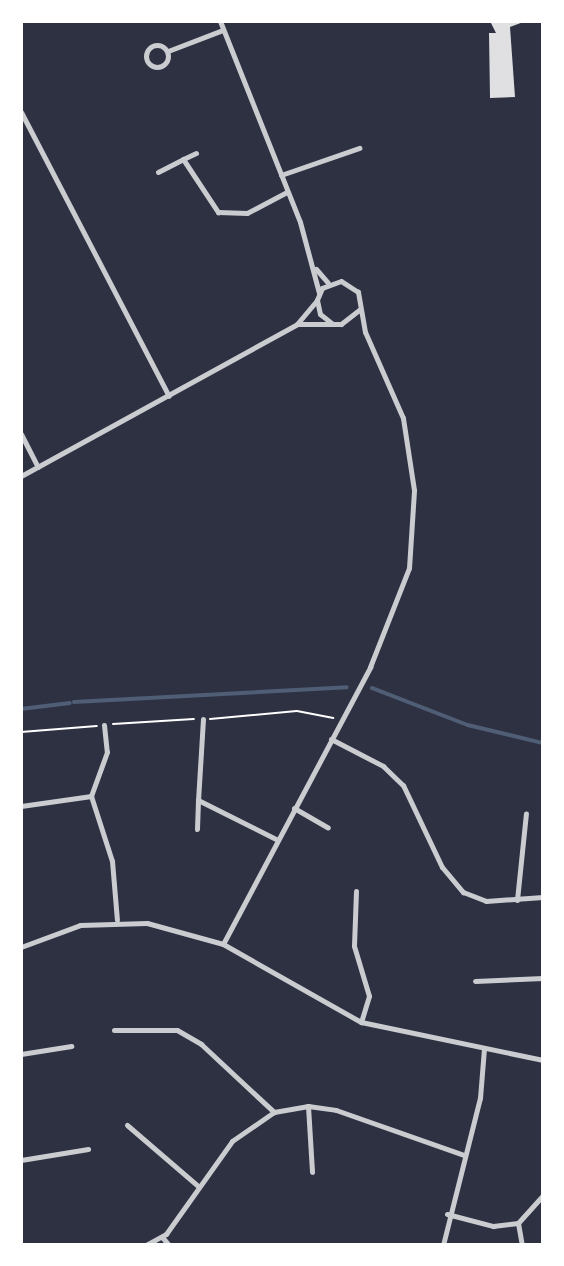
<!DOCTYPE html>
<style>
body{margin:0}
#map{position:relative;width:564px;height:1266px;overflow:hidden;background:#2d3142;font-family:Literata,serif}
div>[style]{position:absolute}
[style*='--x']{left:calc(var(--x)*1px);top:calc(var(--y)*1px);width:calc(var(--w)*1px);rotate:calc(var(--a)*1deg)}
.stream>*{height:3.5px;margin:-1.75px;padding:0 1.75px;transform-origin:1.75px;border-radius:1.75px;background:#4f5d75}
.building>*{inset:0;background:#e0e0e3}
.path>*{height:2px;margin:-1px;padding:0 1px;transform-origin:1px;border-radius:1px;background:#fff}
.minor>*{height:5px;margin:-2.5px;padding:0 2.5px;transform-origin:2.5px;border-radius:2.5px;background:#caccd0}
.minor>.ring{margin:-2.5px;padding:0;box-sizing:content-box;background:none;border:5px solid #caccd0;border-radius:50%}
span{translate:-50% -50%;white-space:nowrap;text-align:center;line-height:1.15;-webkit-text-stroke:7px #fff;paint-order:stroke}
.frame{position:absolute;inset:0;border:23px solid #fff;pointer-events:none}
</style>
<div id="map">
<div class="stream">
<i style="--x:372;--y:688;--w:103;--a:21.1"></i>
<i style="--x:468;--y:725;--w:77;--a:13.5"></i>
<i style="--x:74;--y:702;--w:273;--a:-3.1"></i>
<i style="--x:21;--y:709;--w:49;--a:-7"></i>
</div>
<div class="building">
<i style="clip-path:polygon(490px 21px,526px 21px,510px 27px,515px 97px,490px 98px,489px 33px,496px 33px)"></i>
</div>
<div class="path">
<i style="--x:210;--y:719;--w:87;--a:-5.3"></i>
<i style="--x:297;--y:711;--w:37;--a:11"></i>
<i style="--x:113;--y:724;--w:81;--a:-3.5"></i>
<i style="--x:21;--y:732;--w:76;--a:-4.5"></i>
</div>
<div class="minor">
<i style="--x:220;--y:21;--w:216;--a:68.3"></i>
<i style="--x:300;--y:222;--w:73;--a:75"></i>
<i class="ring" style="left:146px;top:45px;width:17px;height:17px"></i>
<i style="--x:168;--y:51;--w:59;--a:-20.9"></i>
<i style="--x:21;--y:112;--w:320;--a:62.5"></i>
<i style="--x:196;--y:153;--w:14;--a:155"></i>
<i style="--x:183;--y:159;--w:64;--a:56.6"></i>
<i style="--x:218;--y:212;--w:29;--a:2"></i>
<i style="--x:247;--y:213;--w:45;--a:-27.7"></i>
<i style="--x:158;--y:172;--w:28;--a:-27"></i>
<i style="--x:281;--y:175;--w:83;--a:-19.1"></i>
<i style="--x:316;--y:269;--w:18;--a:49"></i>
<i style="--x:297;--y:324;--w:44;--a:0"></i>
<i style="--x:341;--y:324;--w:24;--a:-38"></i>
<i style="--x:21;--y:434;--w:37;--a:63"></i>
<i style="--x:21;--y:476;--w:315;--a:-28.8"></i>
<i style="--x:297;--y:324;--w:31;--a:-50"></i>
<i style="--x:203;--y:719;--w:81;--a:93.5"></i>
<i style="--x:198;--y:800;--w:87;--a:26.6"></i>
<i style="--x:104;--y:725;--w:27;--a:84"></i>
<i style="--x:107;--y:752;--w:47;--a:110"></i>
<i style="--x:91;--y:796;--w:68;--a:72.1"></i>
<i style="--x:112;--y:861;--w:59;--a:85.2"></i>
<i style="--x:331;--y:739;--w:59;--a:27.4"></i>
<i style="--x:383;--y:766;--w:28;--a:44"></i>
<i style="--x:403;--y:785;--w:91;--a:64.6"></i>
<i style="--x:442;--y:867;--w:33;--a:50"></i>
<i style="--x:463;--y:892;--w:25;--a:21"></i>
<i style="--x:486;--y:901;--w:57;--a:-4"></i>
<i style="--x:21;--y:806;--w:71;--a:-8.1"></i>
<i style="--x:294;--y:808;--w:39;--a:30"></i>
<i style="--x:197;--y:829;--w:29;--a:-88"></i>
<i style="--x:356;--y:891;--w:55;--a:92.1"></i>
<i style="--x:354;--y:946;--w:52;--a:73.3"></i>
<i style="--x:369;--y:996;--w:27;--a:107"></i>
<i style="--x:517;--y:900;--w:87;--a:-84.1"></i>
<i style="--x:223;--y:944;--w:314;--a:-62"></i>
<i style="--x:370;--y:667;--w:106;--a:-68.5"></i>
<i style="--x:409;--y:568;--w:78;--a:-86.3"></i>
<i style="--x:414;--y:490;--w:73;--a:-98.7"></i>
<i style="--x:403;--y:418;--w:94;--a:-113.8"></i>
<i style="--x:365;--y:332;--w:41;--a:-99.9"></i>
<i style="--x:358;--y:292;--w:20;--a:-147"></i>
<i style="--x:341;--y:281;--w:20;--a:160"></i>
<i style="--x:322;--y:288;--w:13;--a:113"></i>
<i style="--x:317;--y:300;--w:14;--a:78"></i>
<i style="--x:320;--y:314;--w:16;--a:38"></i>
<i style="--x:21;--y:947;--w:63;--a:-20.4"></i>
<i style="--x:80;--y:925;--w:67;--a:-1.7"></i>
<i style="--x:147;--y:923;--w:79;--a:15.4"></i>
<i style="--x:223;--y:944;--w:159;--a:29.5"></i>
<i style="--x:361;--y:1022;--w:186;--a:11.8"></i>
<i style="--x:475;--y:981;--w:68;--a:-2.5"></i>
<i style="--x:114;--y:1030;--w:63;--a:0"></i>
<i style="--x:177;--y:1030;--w:28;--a:30"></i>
<i style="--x:201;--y:1044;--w:100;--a:43"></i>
<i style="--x:21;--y:1054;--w:51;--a:-9.1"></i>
<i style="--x:308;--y:1106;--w:66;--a:86.5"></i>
<i style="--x:127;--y:1125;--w:95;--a:40.7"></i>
<i style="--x:21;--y:1160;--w:68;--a:-9.3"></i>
<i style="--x:447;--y:1214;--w:48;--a:14.6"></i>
<i style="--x:493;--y:1226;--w:25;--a:-7"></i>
<i style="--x:518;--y:1223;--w:38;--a:-48"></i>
<i style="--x:518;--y:1223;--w:22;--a:80"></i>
<i style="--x:162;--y:1237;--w:11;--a:49"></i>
<i style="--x:146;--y:1245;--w:23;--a:-29"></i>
<i style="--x:166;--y:1234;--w:114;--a:-54.6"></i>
<i style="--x:232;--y:1141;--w:51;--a:-34.6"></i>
<i style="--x:274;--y:1112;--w:35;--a:-10"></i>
<i style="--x:308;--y:1106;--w:28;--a:8"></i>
<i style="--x:336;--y:1110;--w:136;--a:19.4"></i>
<i style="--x:443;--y:1245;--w:152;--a:-75.9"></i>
<i style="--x:480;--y:1098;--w:50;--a:-85.4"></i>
</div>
<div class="frame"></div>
</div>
